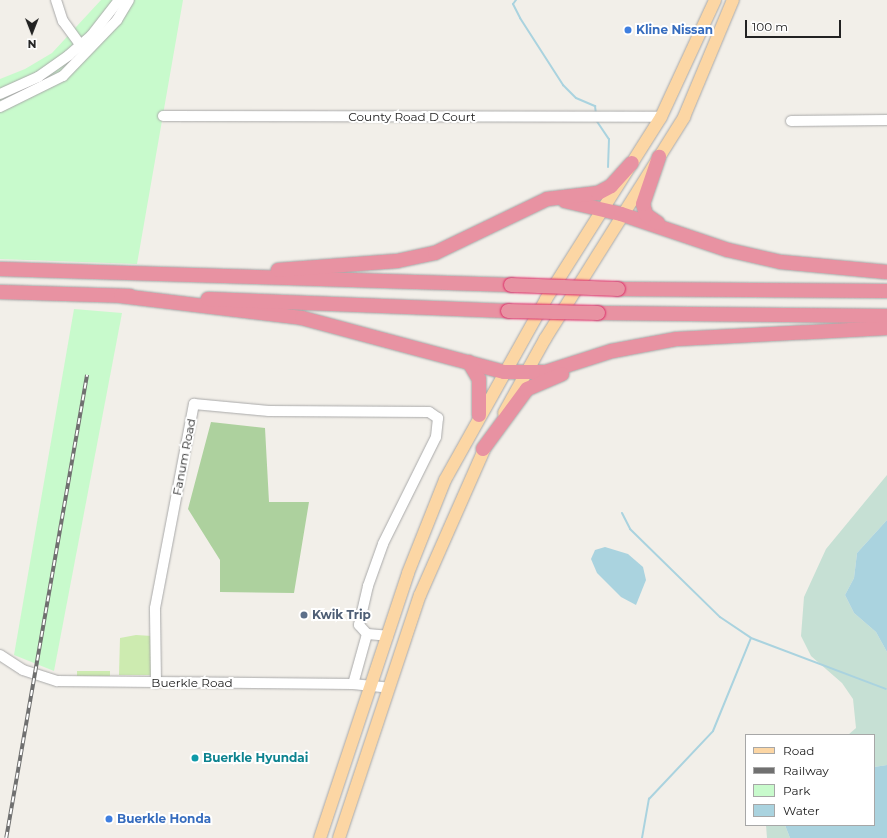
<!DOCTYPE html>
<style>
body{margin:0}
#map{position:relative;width:887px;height:838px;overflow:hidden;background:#f2efe9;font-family:Montserrat,sans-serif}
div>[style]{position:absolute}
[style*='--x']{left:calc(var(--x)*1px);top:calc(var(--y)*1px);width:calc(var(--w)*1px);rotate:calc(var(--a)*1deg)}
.grass>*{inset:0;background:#cdebb0;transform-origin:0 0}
.forest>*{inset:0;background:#add19e}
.wetland>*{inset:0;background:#c6e0d4}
.park>*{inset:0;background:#c8facc}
.water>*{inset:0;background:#aad3df}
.stream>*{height:2px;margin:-1px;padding:0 1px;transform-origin:1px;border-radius:1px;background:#aad3df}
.roads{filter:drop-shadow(0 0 1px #a9a9a9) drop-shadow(0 0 1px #a9a9a9)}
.minor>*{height:10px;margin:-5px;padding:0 5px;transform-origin:5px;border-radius:5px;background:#fff}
.major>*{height:12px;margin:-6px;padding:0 6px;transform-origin:6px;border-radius:6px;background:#fcd6a4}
.highway>*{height:14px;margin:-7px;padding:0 7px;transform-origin:7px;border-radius:7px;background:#e892a2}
.rail>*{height:3.5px;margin-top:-1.75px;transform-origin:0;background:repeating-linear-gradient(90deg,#fff 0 6px,#707070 0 12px);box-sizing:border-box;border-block:1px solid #707070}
.bridges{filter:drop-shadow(0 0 1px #dc2a67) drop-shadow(0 0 1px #dc2a67)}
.highway-bridge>*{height:14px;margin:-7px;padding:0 7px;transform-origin:7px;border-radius:7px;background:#e892a2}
.dots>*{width:11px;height:11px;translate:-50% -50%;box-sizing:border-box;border:2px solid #fff;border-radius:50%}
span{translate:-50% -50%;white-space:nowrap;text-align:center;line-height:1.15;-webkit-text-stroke:4px #fff;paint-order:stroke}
.shop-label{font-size:12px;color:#366cbe;font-weight:700}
.left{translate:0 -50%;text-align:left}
.street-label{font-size:12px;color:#222}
.service-label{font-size:12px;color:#4e5e75;font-weight:700}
.culture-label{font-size:12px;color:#0d838f;font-weight:700}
.legend{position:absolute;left:745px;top:734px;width:130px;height:92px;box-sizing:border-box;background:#fff;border:1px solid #a7a7a7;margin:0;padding:5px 7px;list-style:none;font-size:12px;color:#222}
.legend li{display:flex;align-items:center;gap:8px;height:20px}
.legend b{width:20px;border:1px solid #a7a7a7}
.north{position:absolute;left:12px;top:12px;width:40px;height:40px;-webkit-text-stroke:3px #fff;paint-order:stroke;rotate:180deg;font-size:11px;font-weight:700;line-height:16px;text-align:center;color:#222}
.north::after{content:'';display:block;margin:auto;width:14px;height:18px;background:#222;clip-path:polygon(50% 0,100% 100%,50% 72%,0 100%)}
.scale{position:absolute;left:745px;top:20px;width:96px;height:18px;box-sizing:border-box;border:2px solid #222;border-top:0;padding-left:5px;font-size:12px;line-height:14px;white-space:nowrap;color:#222;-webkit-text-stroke:3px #fff;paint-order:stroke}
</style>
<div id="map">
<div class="grass">
<i style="clip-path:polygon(136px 635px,152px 636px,151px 675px,119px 675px,120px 638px)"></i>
<i style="left:77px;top:671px;width:33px;height:5px"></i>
</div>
<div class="forest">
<i style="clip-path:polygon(211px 422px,265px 428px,269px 502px,309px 502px,294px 593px,220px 592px,220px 560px,188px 509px)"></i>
</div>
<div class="wetland">
<i style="clip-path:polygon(887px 475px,887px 520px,857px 553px,854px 578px,845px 595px,854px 613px,876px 632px,887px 652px,887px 765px,874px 767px,874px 735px,848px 735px,856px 728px,853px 699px,842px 683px,811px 656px,801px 636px,804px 597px,826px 549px)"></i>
<i style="clip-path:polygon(766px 825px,785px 825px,790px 838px,767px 838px)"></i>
</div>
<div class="park">
<i style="clip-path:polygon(101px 0,183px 0,137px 264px,0 259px,0 79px,25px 69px,52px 53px)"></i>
<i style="clip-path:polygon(74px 309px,122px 313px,54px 671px,14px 655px)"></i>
</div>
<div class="water">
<i style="clip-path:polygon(887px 520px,887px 652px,876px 632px,854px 613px,845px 595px,854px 578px,857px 553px)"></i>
<i style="clip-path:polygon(605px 547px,628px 554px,643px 567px,646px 580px,636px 605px,621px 597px,597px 573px,591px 559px,595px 550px)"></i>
<i style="clip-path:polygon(887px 765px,887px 838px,790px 838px,785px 825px,874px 825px,874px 767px)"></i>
</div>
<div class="stream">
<i style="--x:516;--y:0;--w:5;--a:127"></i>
<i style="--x:513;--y:4;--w:16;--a:63"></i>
<i style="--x:520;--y:18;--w:80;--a:57.3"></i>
<i style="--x:563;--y:85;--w:18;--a:45"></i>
<i style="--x:576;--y:98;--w:21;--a:23"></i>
<i style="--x:595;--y:106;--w:8;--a:83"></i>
<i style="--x:596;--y:120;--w:23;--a:56"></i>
<i style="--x:609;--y:139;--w:28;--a:92"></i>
<i style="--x:622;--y:513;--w:18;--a:63"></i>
<i style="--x:630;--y:529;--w:126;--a:44.4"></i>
<i style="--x:720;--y:617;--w:37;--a:34"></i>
<i style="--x:751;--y:638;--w:144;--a:20.7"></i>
<i style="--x:642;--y:838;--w:40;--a:-80"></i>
<i style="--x:649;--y:799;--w:93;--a:-46.7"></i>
<i style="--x:713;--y:731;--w:100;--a:-67.8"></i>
</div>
<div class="roads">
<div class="minor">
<i style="--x:56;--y:0;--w:22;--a:72"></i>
<i style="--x:63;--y:21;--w:36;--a:54"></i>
<i style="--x:0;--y:94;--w:42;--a:-24.1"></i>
<i style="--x:38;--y:77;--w:38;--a:-35"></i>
<i style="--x:69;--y:55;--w:29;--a:-41"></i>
<i style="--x:91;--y:36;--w:46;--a:-52.1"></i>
<i style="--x:0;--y:107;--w:70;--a:-26.2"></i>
<i style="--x:63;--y:76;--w:78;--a:-46"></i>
<i style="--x:117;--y:20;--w:23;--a:-59"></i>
<i style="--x:163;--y:116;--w:498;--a:0.1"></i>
<i style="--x:791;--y:121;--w:96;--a:-0.6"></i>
<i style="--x:367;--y:634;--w:21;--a:5"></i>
<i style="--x:0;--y:655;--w:27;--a:33"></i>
<i style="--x:23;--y:670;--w:36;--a:18"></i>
<i style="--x:57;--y:681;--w:296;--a:0.6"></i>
<i style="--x:353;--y:684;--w:36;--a:6"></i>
<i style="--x:156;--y:683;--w:75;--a:-90.8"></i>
<i style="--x:155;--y:608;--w:208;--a:-79.2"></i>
<i style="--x:194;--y:404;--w:75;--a:5.3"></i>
<i style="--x:269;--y:411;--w:160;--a:0.4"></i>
<i style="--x:429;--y:412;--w:11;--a:34"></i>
<i style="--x:438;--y:418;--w:19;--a:96"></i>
<i style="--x:436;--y:437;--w:119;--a:116.4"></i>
<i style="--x:383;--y:544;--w:45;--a:109.7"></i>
<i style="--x:368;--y:586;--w:40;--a:103"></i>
<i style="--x:359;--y:625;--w:12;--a:48"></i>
<i style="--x:367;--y:634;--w:52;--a:105.6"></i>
</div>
<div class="major">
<i style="--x:504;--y:413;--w:85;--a:-61"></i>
<i style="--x:545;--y:339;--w:262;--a:-57.9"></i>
<i style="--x:684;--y:117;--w:127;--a:-67.3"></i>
<i style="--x:320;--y:838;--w:279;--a:-71.6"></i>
<i style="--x:408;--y:573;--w:100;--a:-68.3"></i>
<i style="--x:445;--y:480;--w:207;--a:-60.8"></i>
<i style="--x:546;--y:299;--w:215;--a:-57.7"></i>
<i style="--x:661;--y:117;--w:129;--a:-65.2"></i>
<i style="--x:339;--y:838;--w:256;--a:-71.6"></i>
<i style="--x:420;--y:595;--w:168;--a:-66.2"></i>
</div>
<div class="highway">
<i style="--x:565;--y:201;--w:57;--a:13.1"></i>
<i style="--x:621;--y:214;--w:113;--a:18.6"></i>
<i style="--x:728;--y:250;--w:54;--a:12.8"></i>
<i style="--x:781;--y:262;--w:106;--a:5.4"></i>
<i style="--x:658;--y:223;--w:14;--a:-146"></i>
<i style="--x:646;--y:215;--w:11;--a:-105"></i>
<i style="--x:643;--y:204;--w:50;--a:-71.2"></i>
<i style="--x:0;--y:269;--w:511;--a:1.79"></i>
<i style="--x:278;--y:270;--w:119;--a:-4.3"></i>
<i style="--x:397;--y:261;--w:39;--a:-12"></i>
<i style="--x:435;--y:253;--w:124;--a:-25.7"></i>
<i style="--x:547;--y:199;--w:51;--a:-6.7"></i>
<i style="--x:598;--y:193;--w:15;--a:-28"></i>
<i style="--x:611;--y:186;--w:31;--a:-48"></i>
<i style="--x:618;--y:289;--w:269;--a:0.4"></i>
<i style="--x:0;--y:292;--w:130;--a:1.8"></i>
<i style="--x:121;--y:296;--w:182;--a:6.9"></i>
<i style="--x:302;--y:318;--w:209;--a:15"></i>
<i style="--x:504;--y:372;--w:42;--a:0"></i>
<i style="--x:546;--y:372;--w:69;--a:-17.7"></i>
<i style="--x:612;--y:351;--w:66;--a:-10.5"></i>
<i style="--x:677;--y:339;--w:210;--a:-3"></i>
<i style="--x:208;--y:299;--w:300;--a:2.3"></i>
<i style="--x:598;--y:313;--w:289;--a:0.6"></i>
<i style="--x:469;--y:362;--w:20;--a:60"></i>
<i style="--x:479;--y:379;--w:36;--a:90"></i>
<i style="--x:483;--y:449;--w:74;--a:-53.7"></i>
<i style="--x:527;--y:389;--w:38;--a:-23"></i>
</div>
</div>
<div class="rail">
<i style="--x:6;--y:838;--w:470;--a:-80.1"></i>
</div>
<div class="bridges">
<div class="highway-bridge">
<i style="--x:511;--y:285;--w:107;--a:2.1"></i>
<i style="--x:508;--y:311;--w:90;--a:1.3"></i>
</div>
</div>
<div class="dots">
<i style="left:628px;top:30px;background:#3f7fe0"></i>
<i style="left:304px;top:615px;background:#5c6f8a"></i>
<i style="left:195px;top:758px;background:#0f9aa8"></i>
<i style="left:109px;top:819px;background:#3f7fe0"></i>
</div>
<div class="shop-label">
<span class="left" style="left:636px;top:30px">Kline Nissan</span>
<span class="left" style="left:117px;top:819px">Buerkle Honda</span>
</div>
<div class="street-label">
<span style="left:412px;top:117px">County Road D Court</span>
<span style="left:184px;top:457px;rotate:-79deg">Fanum Road</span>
<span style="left:192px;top:683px">Buerkle Road</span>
</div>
<div class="service-label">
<span class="left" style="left:312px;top:615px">Kwik Trip</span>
</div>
<div class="culture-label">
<span class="left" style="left:203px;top:758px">Buerkle Hyundai</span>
</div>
<ul class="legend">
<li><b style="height:5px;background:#fcd6a4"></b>Road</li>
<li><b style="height:5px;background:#707070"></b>Railway</li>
<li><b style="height:11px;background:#c8facc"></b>Park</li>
<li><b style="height:11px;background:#aad3df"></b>Water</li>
</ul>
<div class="north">N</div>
<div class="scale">100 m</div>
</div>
